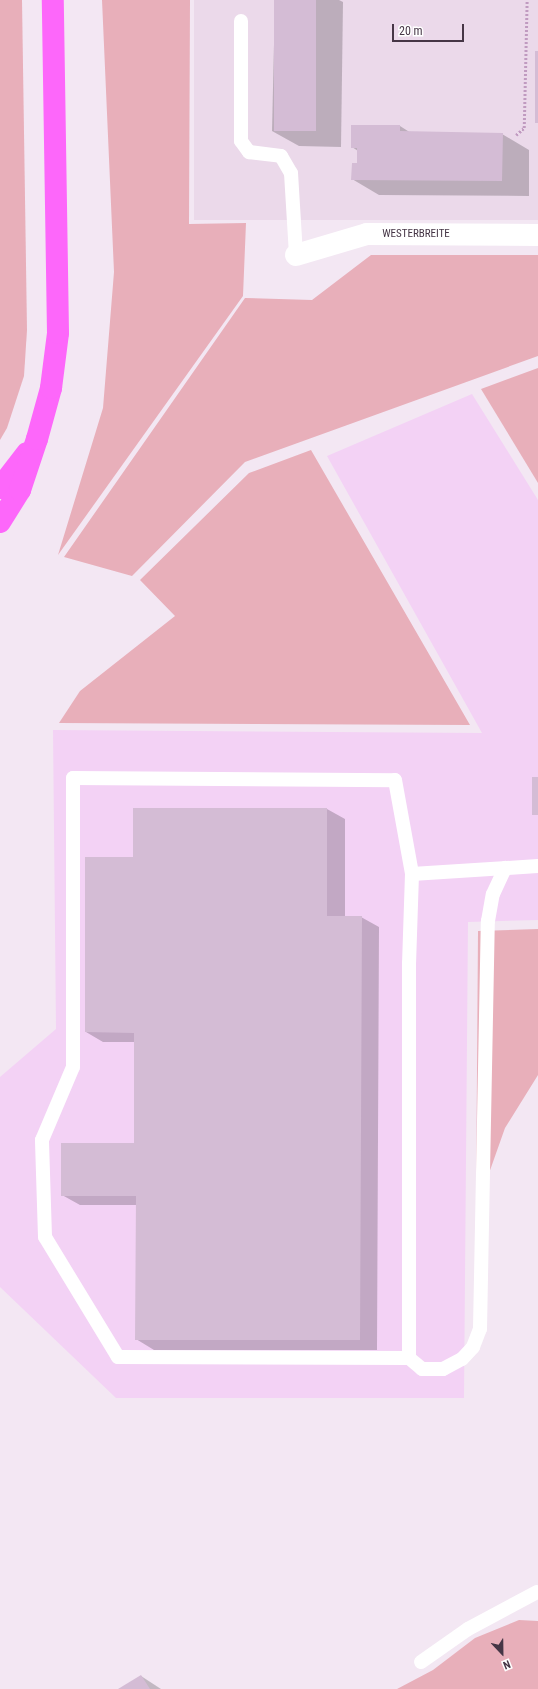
<!DOCTYPE html>
<style>
body{margin:0}
#map{position:relative;width:538px;height:1689px;overflow:hidden;background:#f3e7f3;font-family:"Roboto Condensed",sans-serif}
div>[style]{position:absolute}
[style*='--x']{left:calc(var(--x)*1px);top:calc(var(--y)*1px);width:calc(var(--w)*1px);rotate:calc(var(--a)*1deg)}
.residential>*{inset:0;background:#ebd9ea;transform-origin:0 0}
.commercial>*{inset:0;background:#f3d2f5}
.green>*{inset:0;background:#e8afba}
.shadow>*{inset:0;background:#0003}
.building>*{inset:0;background:#d4bcd5;transform-origin:0 0}
.path>*{height:2.5px;margin-top:-1.25px;transform-origin:0;background:repeating-linear-gradient(90deg,#c09ac0 0 2px,transparent 0 4px)}
.service>*{height:14px;margin:-7px;padding:0 7px;transform-origin:7px;border-radius:7px;background:#fff}
.minor>*{height:22px;margin:-11px;padding:0 11px;transform-origin:11px;border-radius:11px;background:#fff}
.motorway>*{height:22px;margin:-11px;padding:0 11px;transform-origin:11px;border-radius:11px;background:#fd67fa}
span{translate:-50% -50%;white-space:nowrap;text-align:center;line-height:1.15;-webkit-text-stroke:3px #fff;paint-order:stroke}
.street-label{font-size:11px;color:#463646}
.north{position:absolute;left:482px;top:1633px;width:40px;height:40px;-webkit-text-stroke:3px #fff;paint-order:stroke;rotate:158deg;font-size:11px;font-weight:700;line-height:16px;text-align:center;color:#463646}
.north::after{content:'';display:block;margin:auto;width:14px;height:18px;background:#463646;clip-path:polygon(50% 0,100% 100%,50% 72%,0 100%)}
.scale{position:absolute;left:392px;top:24px;width:72px;height:18px;box-sizing:border-box;border:2px solid #463646;border-top:0;padding-left:5px;font-size:12px;line-height:14px;white-space:nowrap;color:#463646;-webkit-text-stroke:3px #fff;paint-order:stroke}
</style>
<div id="map">
<div class="residential">
<i style="left:194px;top:0;width:344px;height:220px"></i>
</div>
<div class="commercial">
<i style="clip-path:polygon(472px 394px,538px 500px,538px 920px,468px 922px,464px 1398px,116px 1398px,0 1287px,0 1077px,56px 1029px,53px 730px,482px 733px,327px 456px)"></i>
</div>
<div class="green">
<i style="clip-path:polygon(0 0,22px 0,27px 330px,24px 376px,7px 428px,0 440px)"></i>
<i style="clip-path:polygon(102px 0,190px 0,189px 224px,246px 223px,243px 296px,58px 555px,103px 408px,114px 272px)"></i>
<i style="clip-path:polygon(371px 255px,538px 255px,538px 356px,245px 462px,132px 576px,64px 557px,245px 298px,312px 300px)"></i>
<i style="clip-path:polygon(538px 368px,538px 483px,481px 389px)"></i>
<i style="clip-path:polygon(311px 450px,470px 725px,59px 723px,80px 691px,175px 616px,140px 580px,249px 473px)"></i>
<i style="clip-path:polygon(538px 929px,538px 1075px,505px 1128px,476px 1210px,478px 931px)"></i>
<i style="clip-path:polygon(519px 1620px,538px 1621px,538px 1689px,397px 1689px,433px 1670px,475px 1638px)"></i>
</div>
<div class="shadow">
<i style="clip-path:polygon(275px 0,339px 0,343px 2px,341px 147px,299px 146px,272px 131px)"></i>
<i style="clip-path:polygon(400px 126px,411px 133px,502px 134px,529px 150px,529px 196px,379px 195px,352px 179px,358px 164px,358px 151px,352px 147px)"></i>
<i style="clip-path:polygon(134px 809px,327px 809px,345px 819px,345px 917px,361px 917px,379px 927px,377px 1350px,154px 1350px,136px 1339px,137px 1205px,80px 1205px,62px 1195px,135px 1144px,135px 1042px,103px 1042px,86px 1032px,134px 858px)"></i>
<i style="clip-path:polygon(141px 1676px,161px 1689px,120px 1689px)"></i>
</div>
<div class="building">
<i style="left:274px;top:0;width:42px;height:131px"></i>
<i style="left:535px;top:51px;width:3px;height:72px"></i>
<i style="clip-path:polygon(351px 125px,400px 125px,400px 131px,503px 133px,502px 181px,351px 180px,352px 163px,357px 163px,357px 148px,351px 148px)"></i>
<i style="left:532px;top:777px;width:6px;height:38px"></i>
<i style="clip-path:polygon(133px 808px,327px 808px,327px 916px,362px 916px,360px 1340px,135px 1340px,136px 1196px,61px 1196px,61px 1143px,134px 1143px,134px 1033px,85px 1032px,85px 857px,133px 857px)"></i>
<i style="clip-path:polygon(141px 1675px,150px 1689px,118px 1689px)"></i>
</div>
<div class="path">
<i style="--x:516;--y:135;--w:11;--a:-41"></i>
<i style="--x:524;--y:128;--w:128;--a:-88.7"></i>
</div>
<div class="service">
<i style="--x:241;--y:21;--w:120;--a:90"></i>
<i style="--x:241;--y:141;--w:14;--a:54"></i>
<i style="--x:249;--y:152;--w:32;--a:7"></i>
<i style="--x:281;--y:156;--w:20;--a:60"></i>
<i style="--x:291;--y:173;--w:82;--a:86.5"></i>
<i style="--x:73;--y:778;--w:322;--a:0.4"></i>
<i style="--x:395;--y:780;--w:96;--a:79.7"></i>
<i style="--x:412;--y:874;--w:89;--a:91.9"></i>
<i style="--x:409;--y:963;--w:395;--a:90"></i>
<i style="--x:409;--y:1358;--w:291;--a:-179.8"></i>
<i style="--x:118;--y:1357;--w:140;--a:-121.3"></i>
<i style="--x:45;--y:1237;--w:97;--a:-91.8"></i>
<i style="--x:42;--y:1140;--w:79;--a:-67"></i>
<i style="--x:73;--y:1067;--w:289;--a:-90"></i>
<i style="--x:412;--y:874;--w:126;--a:-3.6"></i>
<i style="--x:409;--y:1358;--w:17;--a:40"></i>
<i style="--x:422;--y:1369;--w:21;--a:0"></i>
<i style="--x:443;--y:1369;--w:21;--a:-28"></i>
<i style="--x:462;--y:1359;--w:16;--a:-47"></i>
<i style="--x:473;--y:1347;--w:19;--a:-69"></i>
<i style="--x:480;--y:1329;--w:408;--a:-88.9"></i>
<i style="--x:488;--y:921;--w:27;--a:-80"></i>
<i style="--x:493;--y:894;--w:29;--a:-65"></i>
<i style="--x:421;--y:1662;--w:57;--a:-35.1"></i>
<i style="--x:468;--y:1629;--w:78;--a:-28.2"></i>
</div>
<div class="minor">
<i style="--x:296;--y:255;--w:74;--a:-16.5"></i>
<i style="--x:367;--y:234;--w:171;--a:0.3"></i>
</div>
<div class="motorway">
<i style="--x:0;--y:488;--w:44;--a:-52.4"></i>
<i style="--x:0;--y:522;--w:38;--a:-58"></i>
<i style="--x:20;--y:490;--w:54;--a:-71.6"></i>
<i style="--x:37;--y:439;--w:53;--a:-74.6"></i>
<i style="--x:51;--y:388;--w:55;--a:-82.7"></i>
<i style="--x:58;--y:333;--w:333;--a:-90.9"></i>
</div>
<div class="street-label">
<span style="left:416px;top:234px">WESTERBREITE</span>
</div>
<div class="north">N</div>
<div class="scale">20 m</div>
</div>
